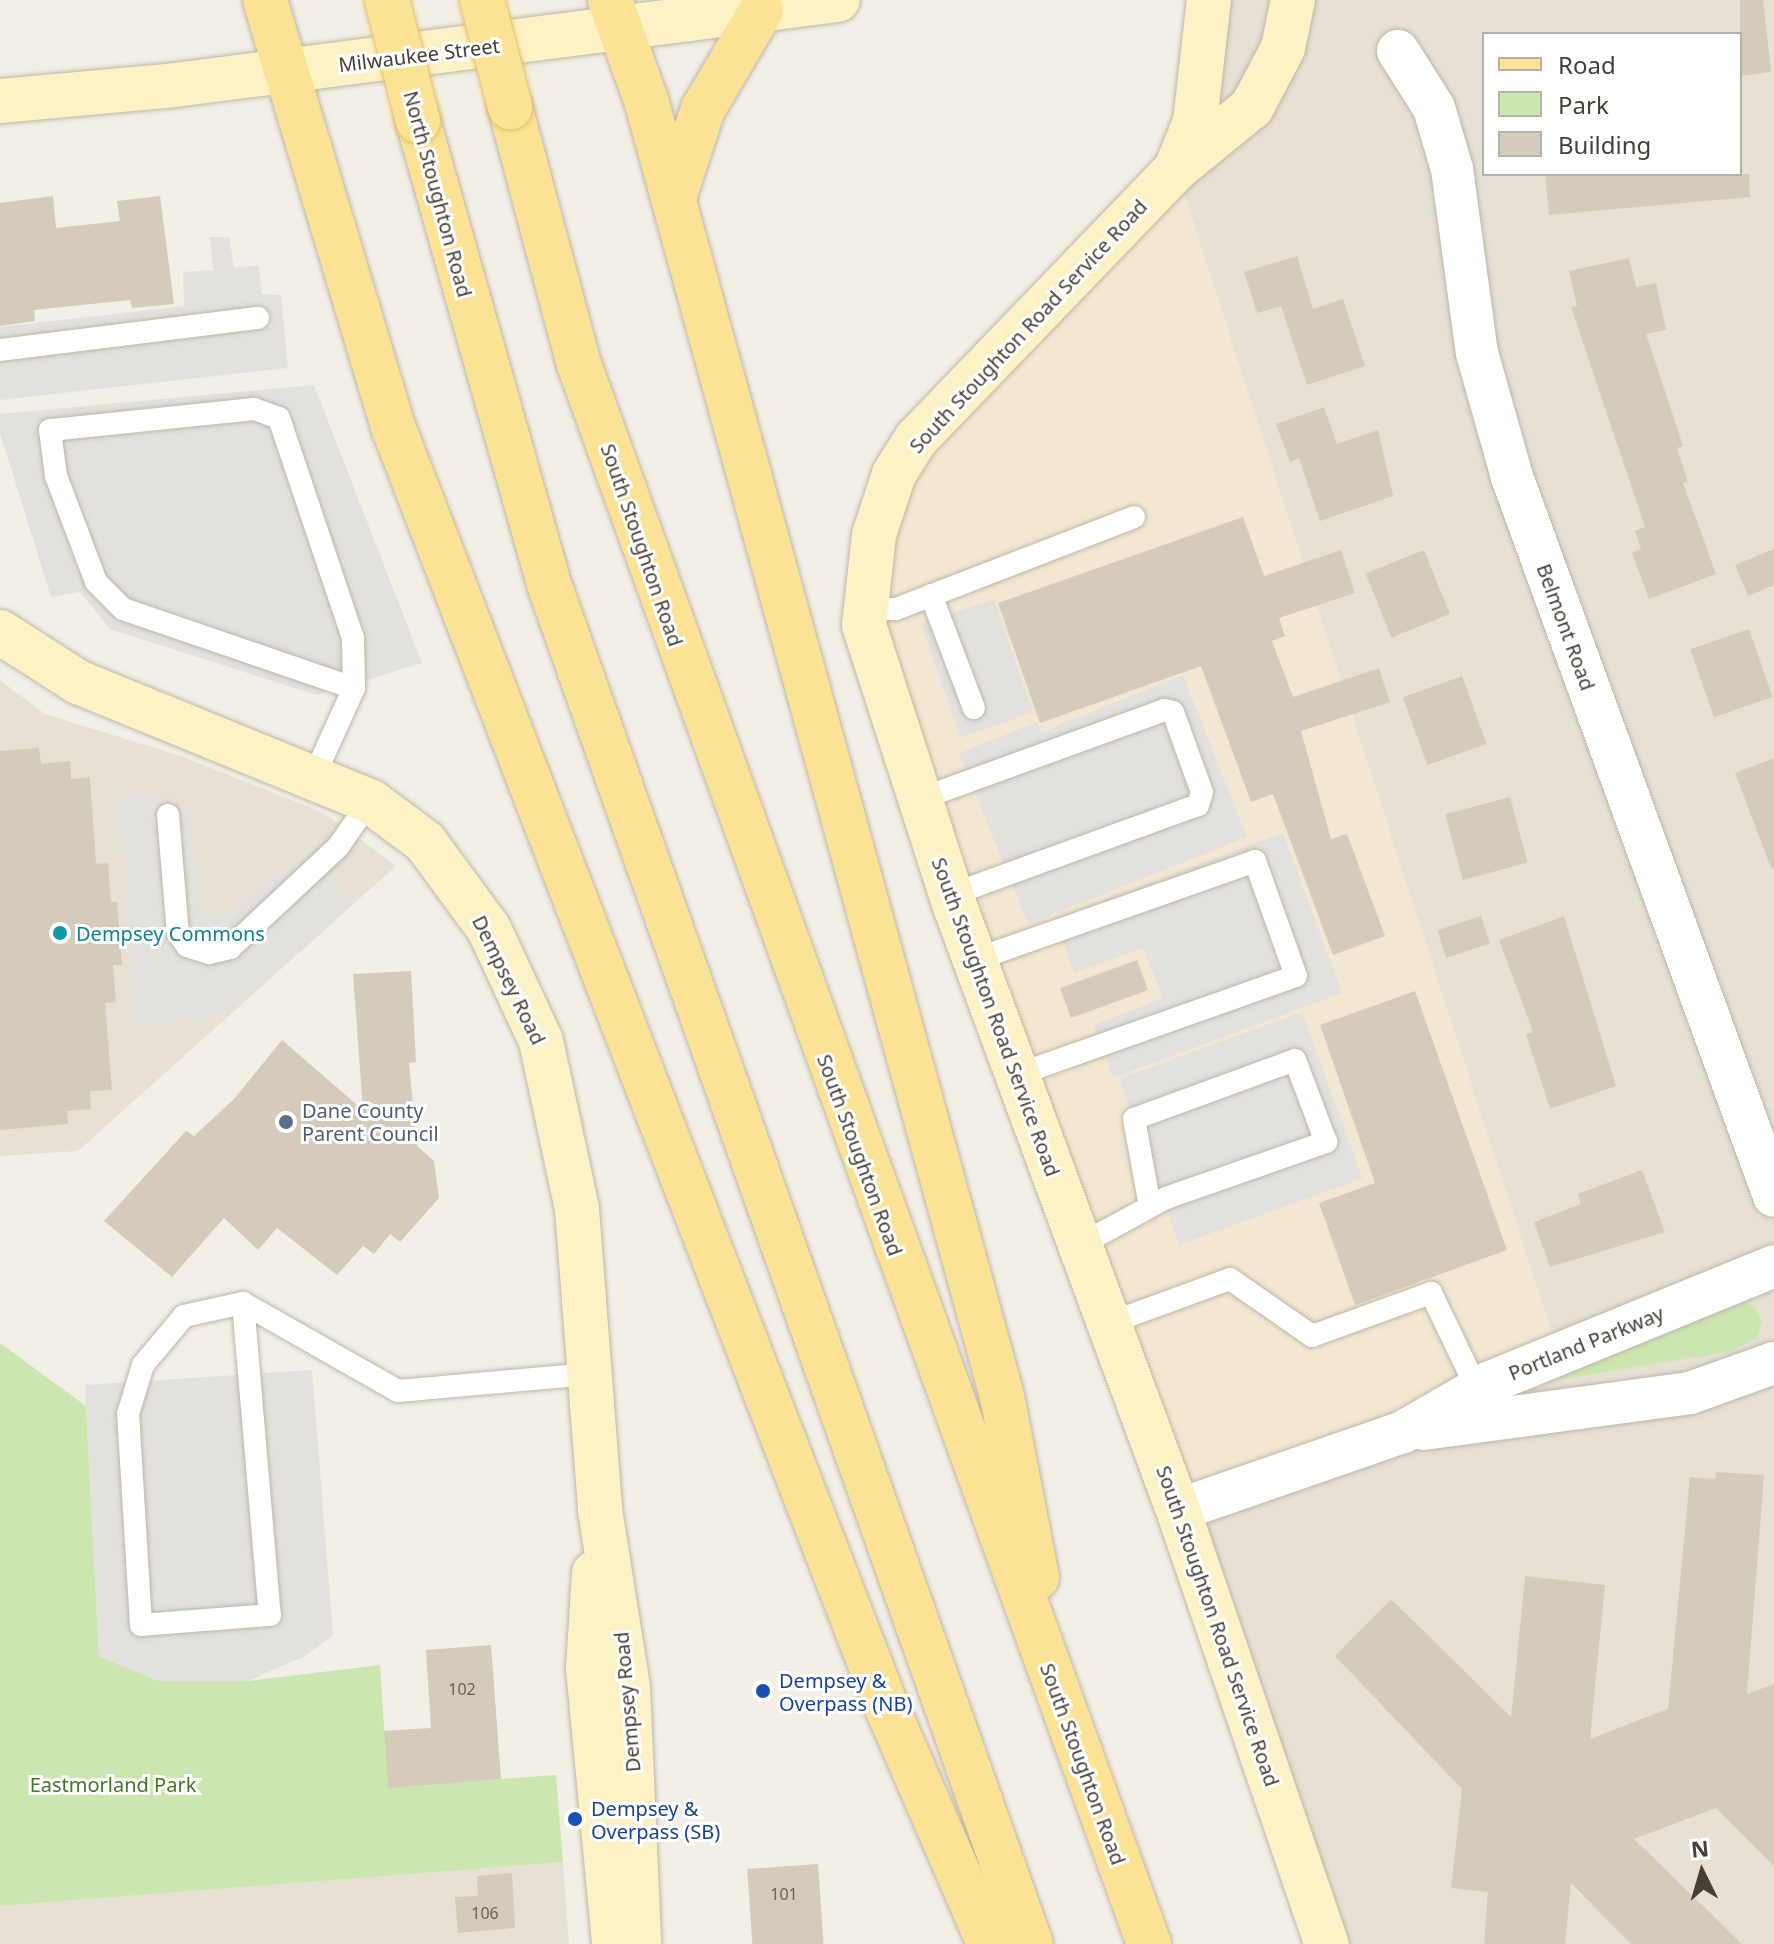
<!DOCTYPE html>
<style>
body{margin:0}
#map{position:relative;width:1774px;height:1944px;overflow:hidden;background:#f2efe6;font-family:"Noto Sans",sans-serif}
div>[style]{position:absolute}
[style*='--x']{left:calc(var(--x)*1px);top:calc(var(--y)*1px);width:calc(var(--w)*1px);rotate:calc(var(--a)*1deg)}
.residential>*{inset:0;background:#e6e1d4}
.commercial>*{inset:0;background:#f4e7d1}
.green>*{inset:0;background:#cbe6af}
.parking>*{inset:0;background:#e3e1de;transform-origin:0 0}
.building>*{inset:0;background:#d4cbbb;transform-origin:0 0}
.roads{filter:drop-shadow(0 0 2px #beb7a8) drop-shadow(0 0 2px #beb7a8)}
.lane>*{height:22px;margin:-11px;padding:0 11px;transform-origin:11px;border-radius:11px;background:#fff}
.street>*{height:42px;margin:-21px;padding:0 21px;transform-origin:21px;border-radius:21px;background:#fff}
.secondary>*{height:44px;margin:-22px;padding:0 22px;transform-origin:22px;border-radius:22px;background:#fdf2c5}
.primary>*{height:44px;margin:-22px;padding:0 22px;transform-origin:22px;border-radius:22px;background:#fce295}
.bridges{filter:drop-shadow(0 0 2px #e1c065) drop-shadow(0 0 2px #e1c065)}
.primary-bridge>*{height:44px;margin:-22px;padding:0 22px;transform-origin:22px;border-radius:22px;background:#fce295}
.dots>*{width:22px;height:22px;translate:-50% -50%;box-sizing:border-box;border:4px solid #fff;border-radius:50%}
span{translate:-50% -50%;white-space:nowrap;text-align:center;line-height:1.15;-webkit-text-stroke:6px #fff;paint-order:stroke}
.number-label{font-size:16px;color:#696256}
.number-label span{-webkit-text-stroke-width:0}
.street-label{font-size:20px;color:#453f35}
.culture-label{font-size:20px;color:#0d838f}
.left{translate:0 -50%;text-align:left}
.service-label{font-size:20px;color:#4e5e75}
.transit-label{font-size:20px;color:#164399}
.park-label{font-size:20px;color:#44752a}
.legend{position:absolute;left:1482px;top:32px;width:260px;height:144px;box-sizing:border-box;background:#fff;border:2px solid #b5b2ae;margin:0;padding:10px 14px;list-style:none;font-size:24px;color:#453f35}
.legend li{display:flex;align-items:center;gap:16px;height:40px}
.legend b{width:40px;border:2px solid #b5b2ae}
.north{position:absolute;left:1662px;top:1832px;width:80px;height:80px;-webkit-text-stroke:6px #fff;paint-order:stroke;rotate:355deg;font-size:22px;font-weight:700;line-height:32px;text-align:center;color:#453f35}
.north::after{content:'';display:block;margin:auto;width:28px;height:36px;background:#453f35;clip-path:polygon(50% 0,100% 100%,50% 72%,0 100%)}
</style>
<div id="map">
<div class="residential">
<i style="clip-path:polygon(evenodd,1210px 0,1774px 0,1774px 1944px,1327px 1944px,1178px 1510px,1565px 1377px,1176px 169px,1210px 0,1484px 34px,1740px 34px,1740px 174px,1484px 174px,1484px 34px)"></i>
<i style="clip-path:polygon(0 680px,45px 714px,181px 756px,324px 813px,396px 866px,78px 1151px,0 1156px)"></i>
<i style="clip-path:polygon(563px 1862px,569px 1944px,0 1944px,0 1906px)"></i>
</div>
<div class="commercial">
<i style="clip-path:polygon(1176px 169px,1566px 1377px,1178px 1510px,864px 625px,894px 474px)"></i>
</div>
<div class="green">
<i style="clip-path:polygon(1736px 1300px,1754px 1306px,1762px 1321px,1757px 1338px,1729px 1352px,1521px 1386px)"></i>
<i style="clip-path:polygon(0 1343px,86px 1406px,99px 1656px,159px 1681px,248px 1681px,380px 1665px,388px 1787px,556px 1775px,563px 1862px,0 1906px)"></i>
</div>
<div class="parking">
<i style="clip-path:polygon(210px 237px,229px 237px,234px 267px,259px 266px,262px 294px,281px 295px,288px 368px,0 400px,0 327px,184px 306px,183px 272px,213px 270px)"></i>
<i style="clip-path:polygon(314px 385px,422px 663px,316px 695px,110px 629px,80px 592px,51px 597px,0 433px,0 414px)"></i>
<i style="left:994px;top:599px;width:120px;height:77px;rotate:71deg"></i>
<i style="clip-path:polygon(1183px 675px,1247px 837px,1028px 924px,959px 753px,1037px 722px,1041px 732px)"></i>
<i style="clip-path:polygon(120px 786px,190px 812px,201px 909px,215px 918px,308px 854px,355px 903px,215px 1017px,135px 1026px)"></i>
<i style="clip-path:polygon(1283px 833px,1342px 993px,1113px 1078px,1094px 1025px,1163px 998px,1143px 948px,1074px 973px,1054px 918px)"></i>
<i style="left:1302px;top:1012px;width:177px;height:195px;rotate:70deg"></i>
<i style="clip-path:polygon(312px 1370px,333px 1635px,305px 1656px,248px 1681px,159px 1681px,99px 1656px,85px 1385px)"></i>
</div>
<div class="building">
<i style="clip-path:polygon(1740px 0,1763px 0,1771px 72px,1740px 76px)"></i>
<i style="clip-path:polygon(1545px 174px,1749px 174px,1750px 197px,1549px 215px)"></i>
<i style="clip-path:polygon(53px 196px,56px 228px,120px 221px,117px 201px,160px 196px,174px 304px,132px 308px,130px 300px,34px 310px,35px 321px,0 326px,0 203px)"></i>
<i style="clip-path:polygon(1297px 256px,1313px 309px,1343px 299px,1365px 366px,1307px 385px,1281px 306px,1257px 313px,1244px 272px)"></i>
<i style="clip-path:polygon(1629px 258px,1636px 287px,1656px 283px,1666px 330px,1646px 334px,1683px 446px,1677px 448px,1688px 482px,1683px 483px,1716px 574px,1649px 599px,1632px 553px,1641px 549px,1635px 531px,1645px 527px,1571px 307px,1577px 306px,1569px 271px)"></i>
<i style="clip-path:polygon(1324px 407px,1337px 444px,1378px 430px,1393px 496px,1320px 521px,1299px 458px,1290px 462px,1276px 424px)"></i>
<i style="clip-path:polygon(1243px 517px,1264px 576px,1341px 550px,1355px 593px,1279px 618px,1285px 636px,1272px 641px,1293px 697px,1379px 668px,1390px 702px,1301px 731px,1331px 839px,1347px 834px,1385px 936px,1333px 955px,1273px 794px,1251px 802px,1201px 666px,1040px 723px,998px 603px)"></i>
<i style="clip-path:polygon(1774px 549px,1774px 585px,1748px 596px,1735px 565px)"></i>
<i style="left:1424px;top:550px;width:69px;height:63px;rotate:68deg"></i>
<i style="left:1749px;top:629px;width:72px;height:62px;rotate:71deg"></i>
<i style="left:1462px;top:676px;width:72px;height:63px;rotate:70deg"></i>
<i style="clip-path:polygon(39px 748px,41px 764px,70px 761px,71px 779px,90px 777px,96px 864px,108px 863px,111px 902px,117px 902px,122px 965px,113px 965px,116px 1002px,105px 1003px,112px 1090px,90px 1091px,91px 1109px,67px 1111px,68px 1124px,0 1130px,0 751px)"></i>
<i style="clip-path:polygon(1774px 758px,1774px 868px,1771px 868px,1735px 773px)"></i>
<i style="left:1510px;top:797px;width:68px;height:67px;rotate:75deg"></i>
<i style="left:1481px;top:916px;width:29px;height:46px;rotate:72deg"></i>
<i style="clip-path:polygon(1564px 916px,1616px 1086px,1550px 1109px,1526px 1034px,1533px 1032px,1499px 940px)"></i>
<i style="left:1137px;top:960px;width:32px;height:82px;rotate:70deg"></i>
<i style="clip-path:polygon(411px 971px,416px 1062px,409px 1063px,417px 1146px,434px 1161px,439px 1198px,400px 1242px,390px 1234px,374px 1254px,363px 1246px,337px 1275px,277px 1228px,258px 1250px,224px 1218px,172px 1277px,104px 1221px,186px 1131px,194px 1136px,234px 1099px,282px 1040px,363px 1110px,353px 974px)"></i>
<i style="clip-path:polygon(1415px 991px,1507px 1250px,1355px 1305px,1319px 1203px,1375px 1183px,1320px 1025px)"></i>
<i style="clip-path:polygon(1642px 1170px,1665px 1232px,1550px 1267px,1534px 1222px,1581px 1204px,1578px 1194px)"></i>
<i style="clip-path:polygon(1716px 1472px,1764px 1475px,1747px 1694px,1774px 1684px,1774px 1866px,1716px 1808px,1634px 1839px,1742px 1944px,1631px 1944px,1571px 1883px,1565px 1944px,1484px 1944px,1488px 1892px,1451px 1888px,1462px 1789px,1335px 1656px,1391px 1599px,1511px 1717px,1525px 1576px,1605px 1585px,1590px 1739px,1668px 1709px,1690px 1477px,1715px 1479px)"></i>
<i style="clip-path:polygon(491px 1645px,501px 1779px,388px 1788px,384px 1731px,431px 1728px,426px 1650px)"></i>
<i style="left:818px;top:1864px;width:80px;height:71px;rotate:86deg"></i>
<i style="clip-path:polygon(512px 1873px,515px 1928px,458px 1933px,455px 1897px,478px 1896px,477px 1876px)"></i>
</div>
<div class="roads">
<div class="lane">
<i style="--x:0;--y:350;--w:260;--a:-7.1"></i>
<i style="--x:931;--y:595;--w:121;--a:69.2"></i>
<i style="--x:866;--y:609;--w:30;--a:0"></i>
<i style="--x:896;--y:609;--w:255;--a:-21.1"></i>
<i style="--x:315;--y:774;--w:94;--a:-65.6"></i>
<i style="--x:354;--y:688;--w:50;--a:-91.1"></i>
<i style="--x:353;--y:638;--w:232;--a:-108.6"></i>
<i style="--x:279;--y:418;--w:27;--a:-160"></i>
<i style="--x:254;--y:409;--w:205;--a:174.1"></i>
<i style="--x:50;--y:430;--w:46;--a:82.6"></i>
<i style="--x:56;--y:476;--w:113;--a:69.3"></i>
<i style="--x:96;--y:582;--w:38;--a:45"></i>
<i style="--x:123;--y:609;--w:244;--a:18.9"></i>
<i style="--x:920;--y:799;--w:260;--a:-20"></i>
<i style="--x:1164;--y:710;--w:9;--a:13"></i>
<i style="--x:1173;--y:712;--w:85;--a:70.1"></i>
<i style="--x:1202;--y:792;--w:14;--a:107"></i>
<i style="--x:1198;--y:805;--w:263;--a:160"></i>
<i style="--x:168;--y:815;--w:118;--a:85.2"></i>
<i style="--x:178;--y:933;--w:16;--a:55"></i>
<i style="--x:187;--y:946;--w:23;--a:18"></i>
<i style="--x:209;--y:953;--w:22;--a:-13"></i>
<i style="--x:230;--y:948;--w:148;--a:-43.1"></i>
<i style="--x:338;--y:847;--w:56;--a:-55.2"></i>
<i style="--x:974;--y:960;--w:298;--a:-19.4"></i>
<i style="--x:1255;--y:861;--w:122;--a:70.4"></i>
<i style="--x:1296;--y:976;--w:297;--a:160.5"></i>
<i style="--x:1078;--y:1246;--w:100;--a:-28.6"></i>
<i style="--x:1166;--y:1198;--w:170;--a:-19.3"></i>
<i style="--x:1326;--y:1142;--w:88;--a:-110.7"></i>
<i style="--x:1295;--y:1060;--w:171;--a:159.9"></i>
<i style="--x:1134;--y:1119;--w:88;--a:79.6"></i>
<i style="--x:243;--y:1303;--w:313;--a:85.1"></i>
<i style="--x:270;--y:1615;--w:129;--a:175.6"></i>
<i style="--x:141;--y:1625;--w:211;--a:-93.5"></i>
<i style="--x:128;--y:1414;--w:51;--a:-73"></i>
<i style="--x:143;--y:1365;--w:64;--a:-50.1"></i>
<i style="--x:184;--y:1316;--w:60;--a:-12.4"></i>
<i style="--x:243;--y:1303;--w:178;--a:29.6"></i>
<i style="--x:398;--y:1391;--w:192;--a:-5.1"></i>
<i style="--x:1107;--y:1324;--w:131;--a:-20.1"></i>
<i style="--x:1230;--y:1279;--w:100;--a:34.8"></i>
<i style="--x:1312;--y:1336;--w:127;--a:-19.9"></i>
<i style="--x:1431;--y:1293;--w:106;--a:64.4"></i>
</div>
<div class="street">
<i style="--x:1398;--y:51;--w:67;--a:57.7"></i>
<i style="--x:1434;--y:108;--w:64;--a:73.6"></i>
<i style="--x:1452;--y:169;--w:186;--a:82.3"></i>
<i style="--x:1477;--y:353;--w:129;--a:74.2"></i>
<i style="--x:1512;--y:477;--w:765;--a:69.98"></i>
<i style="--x:1424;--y:1429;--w:268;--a:-7.7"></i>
<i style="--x:1690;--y:1393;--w:89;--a:-19.7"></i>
<i style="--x:1178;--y:1510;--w:238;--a:-19.1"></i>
<i style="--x:1403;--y:1432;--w:98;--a:-30"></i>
<i style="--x:1488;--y:1383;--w:309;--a:-22.2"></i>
</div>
<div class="secondary">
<i style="--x:1293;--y:0;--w:49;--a:101.8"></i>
<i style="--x:1283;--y:48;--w:67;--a:117.7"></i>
<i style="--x:1252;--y:107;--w:98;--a:140.8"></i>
<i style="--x:1176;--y:169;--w:375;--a:133.9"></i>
<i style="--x:916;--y:439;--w:41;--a:122.2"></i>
<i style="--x:894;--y:474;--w:64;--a:108.2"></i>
<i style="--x:874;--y:535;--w:91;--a:96.3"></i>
<i style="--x:864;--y:625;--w:299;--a:72.1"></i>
<i style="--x:956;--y:909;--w:641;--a:69.73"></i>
<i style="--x:1178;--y:1510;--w:459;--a:71.1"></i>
<i style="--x:0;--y:101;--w:176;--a:-5.2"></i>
<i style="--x:175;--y:85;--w:668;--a:-7.31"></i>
<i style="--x:1176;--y:169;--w:51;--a:-68"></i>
<i style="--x:1195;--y:122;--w:123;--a:-83.5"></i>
<i style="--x:0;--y:632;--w:93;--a:32.7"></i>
<i style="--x:78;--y:682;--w:315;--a:22.2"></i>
<i style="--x:370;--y:801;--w:69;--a:36.7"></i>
<i style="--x:425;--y:842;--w:108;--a:53.7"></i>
<i style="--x:489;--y:929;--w:123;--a:65.1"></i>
<i style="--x:541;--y:1041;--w:172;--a:77.9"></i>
<i style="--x:577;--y:1209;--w:302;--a:85.6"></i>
<i style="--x:600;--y:1510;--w:179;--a:81"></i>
<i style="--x:628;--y:1687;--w:257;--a:87.5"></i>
<i style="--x:594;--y:1573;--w:95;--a:93.6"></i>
<i style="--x:588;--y:1668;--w:277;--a:84.6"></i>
</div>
<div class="primary">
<i style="--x:265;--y:0;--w:448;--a:73.3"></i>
<i style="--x:394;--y:429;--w:1371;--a:68.92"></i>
<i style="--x:887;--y:1708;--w:257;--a:66.6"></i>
<i style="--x:610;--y:0;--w:109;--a:70.2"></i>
<i style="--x:647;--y:103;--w:1341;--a:74.65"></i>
<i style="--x:1002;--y:1396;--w:185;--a:79.1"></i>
<i style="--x:510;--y:107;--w:266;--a:75"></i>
<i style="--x:579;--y:364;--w:1680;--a:70.16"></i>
<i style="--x:418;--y:121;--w:481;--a:74.2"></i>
<i style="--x:549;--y:584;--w:1443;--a:70.49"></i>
<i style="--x:674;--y:198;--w:94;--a:-72"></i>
<i style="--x:703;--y:109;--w:114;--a:-59.4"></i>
</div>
</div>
<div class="bridges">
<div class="primary-bridge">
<i style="--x:387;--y:0;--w:125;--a:75.6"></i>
<i style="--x:482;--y:0;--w:111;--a:75.3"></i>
</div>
</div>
<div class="dots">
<i style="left:60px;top:933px;background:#0f9aa8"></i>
<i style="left:286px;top:1122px;background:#5c6f8a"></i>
<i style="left:763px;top:1691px;background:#1a4fb4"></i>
<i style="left:575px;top:1819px;background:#1a4fb4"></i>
</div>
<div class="number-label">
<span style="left:462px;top:1689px">102</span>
<span style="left:784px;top:1894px">101</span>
<span style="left:485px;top:1913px">106</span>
</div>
<div class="street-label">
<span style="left:419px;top:55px;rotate:-7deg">Milwaukee Street</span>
<span style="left:438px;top:194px;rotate:75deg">North Stoughton Road</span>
<span style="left:1028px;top:326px;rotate:-47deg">South Stoughton Road Service Road</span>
<span style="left:642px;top:545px;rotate:71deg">South Stoughton Road</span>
<span style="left:1566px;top:627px;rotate:70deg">Belmont Road</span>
<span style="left:509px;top:980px;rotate:64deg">Dempsey Road</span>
<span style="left:996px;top:1017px;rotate:70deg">South Stoughton Road Service Road</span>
<span style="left:860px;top:1155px;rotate:70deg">South Stoughton Road</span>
<span style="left:1586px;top:1343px;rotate:-22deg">Portland Parkway</span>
<span style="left:1218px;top:1626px;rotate:71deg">South Stoughton Road Service Road</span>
<span style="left:627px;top:1702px;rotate:-95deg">Dempsey Road</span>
<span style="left:1083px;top:1764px;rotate:70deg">South Stoughton Road</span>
</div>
<div class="culture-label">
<span class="left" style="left:76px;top:933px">Dempsey Commons</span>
</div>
<div class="service-label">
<span class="left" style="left:302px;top:1122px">Dane County<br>Parent Council</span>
</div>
<div class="transit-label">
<span class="left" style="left:779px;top:1692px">Dempsey &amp;<br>Overpass (NB)</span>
<span class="left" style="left:591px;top:1820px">Dempsey &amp;<br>Overpass (SB)</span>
</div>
<div class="park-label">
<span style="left:113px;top:1784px">Eastmorland Park</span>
</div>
<ul class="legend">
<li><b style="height:10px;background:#fce295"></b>Road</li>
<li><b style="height:22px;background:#cbe6af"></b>Park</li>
<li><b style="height:22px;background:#d4cbbb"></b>Building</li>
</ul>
<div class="north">N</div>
</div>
